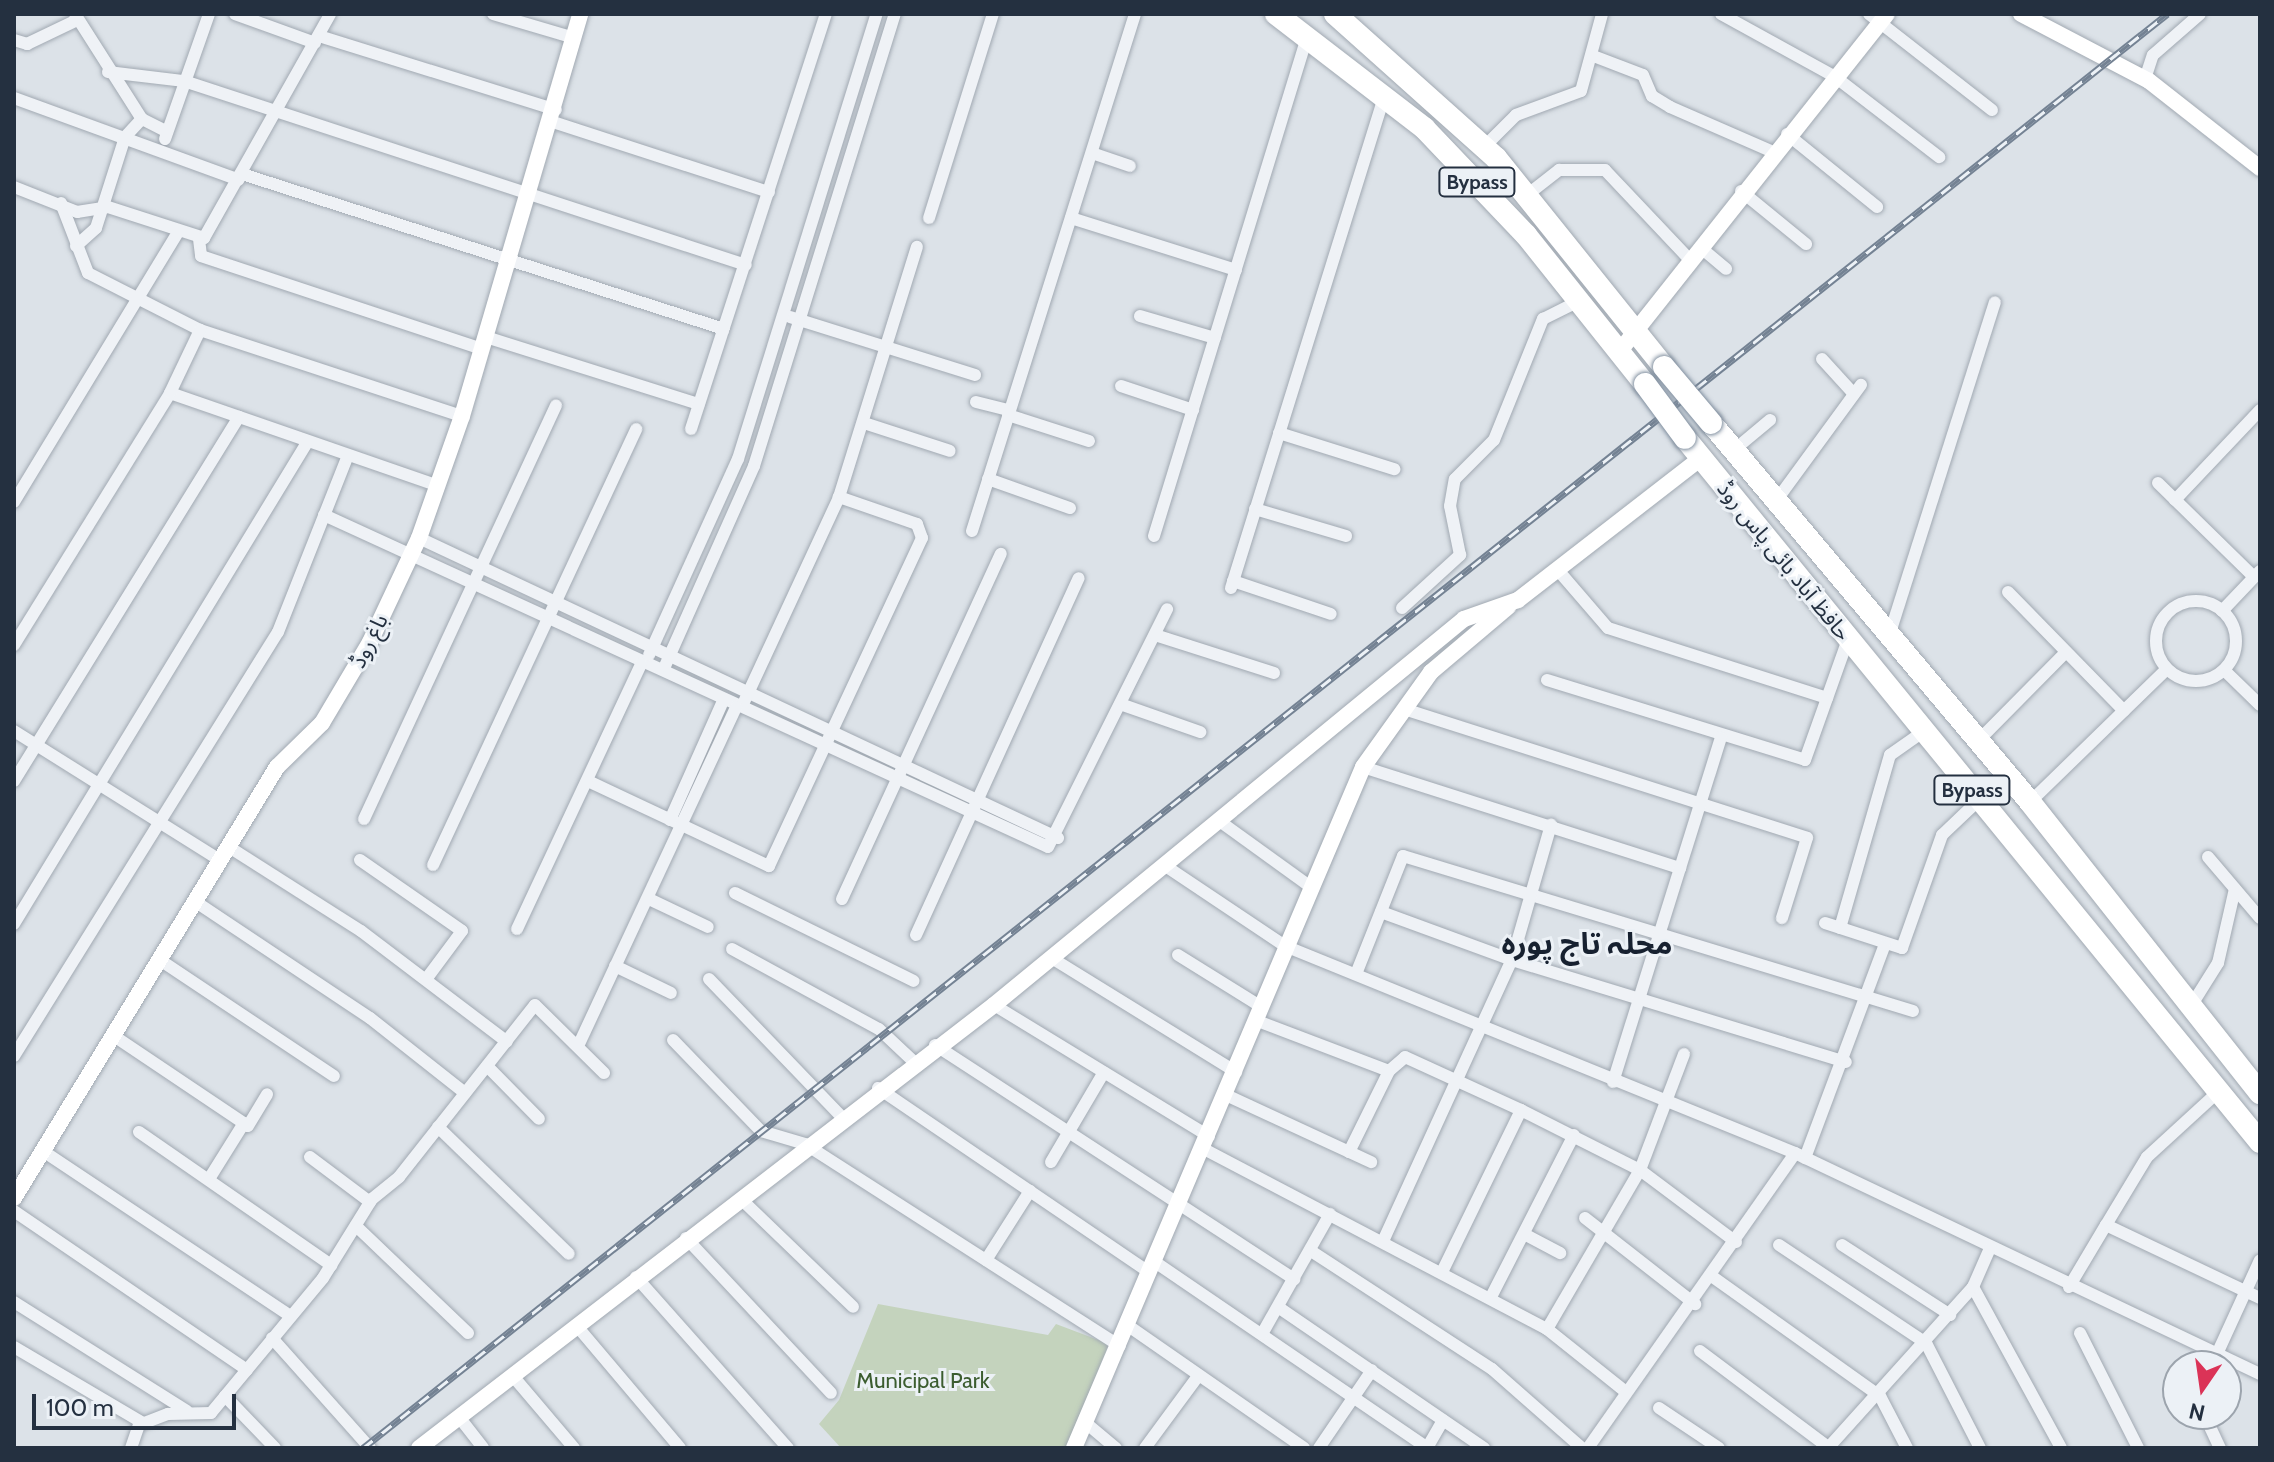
<!DOCTYPE html>
<meta charset="utf-8">
<style>
body{margin:0}
#map{position:relative;width:2274px;height:1462px;overflow:hidden;background:#dce2e8;font-family:Cabin,"Noto Sans Arabic",sans-serif}
div>[style]{position:absolute}
[style*='--x']{left:calc(var(--x)*1px);top:calc(var(--y)*1px);width:calc(var(--w)*1px);rotate:calc(var(--a)*1deg)}
.green>*{inset:0;background:#c4d3bd}
.roads{filter:drop-shadow(0 0 2px #a1a9b2) drop-shadow(0 0 2px #a1a9b2)}
.street>*{height:12px;margin:-6px;padding:0 6px;transform-origin:6px;border-radius:6px;background:#eff2f6}
.street>.ring{margin:-6px;padding:0;box-sizing:content-box;background:none;border:12px solid #eff2f6;border-radius:50%}
.secondary>*{height:16px;margin:-8px;padding:0 8px;transform-origin:8px;border-radius:8px;background:#fff}
.highway>*{height:22px;margin:-11px;padding:0 11px;transform-origin:11px;border-radius:11px;background:#fff}
.rail>*{height:7px;margin-top:-3.5px;transform-origin:0;background:repeating-linear-gradient(90deg,#ecf1f6 0 12px,#748293 0 24px);box-sizing:border-box;border-block:2px solid #748293}
.bridges{filter:drop-shadow(0 0 2px #8290a0) drop-shadow(0 0 2px #8290a0)}
.highway-bridge>*{height:22px;margin:-11px;padding:0 11px;transform-origin:11px;border-radius:11px;background:#fff}
span{translate:-50% -50%;white-space:nowrap;text-align:center;line-height:1.15;-webkit-text-stroke:6px #ecf1f6;paint-order:stroke}
.shield-label span{padding:2px 6px;background:#ecf1f6;border:2px solid;border-radius:6px;-webkit-text-stroke-width:0}
.shield-label{font-size:20px;color:#243040;font-weight:700}
.street-label{font-size:22px;color:#243040}
.park-label{font-size:22px;color:#3c5d30}
.district-label{font-size:30px;color:#172130;font-weight:700}
.frame{position:absolute;inset:0;border:16px solid #243040;pointer-events:none}
.north{position:absolute;left:2162px;top:1350px;width:80px;height:80px;box-sizing:border-box;background:#ecf1f6;border:2px solid #9ca4ad;border-radius:50%;rotate:193deg;font-size:22px;font-weight:700;line-height:32px;text-align:center;color:#243040}
.north::after{content:'';display:block;margin:auto;width:28px;height:36px;background:#db3357;clip-path:polygon(50% 0,100% 100%,50% 72%,0 100%)}
.scale{position:absolute;left:32px;top:1394px;width:204px;height:36px;box-sizing:border-box;border:4px solid #243040;border-top:0;padding-left:10px;font-size:24px;line-height:28px;white-space:nowrap;color:#243040;-webkit-text-stroke:6px #ecf1f6;paint-order:stroke}
</style>
<div id="map">
<div class="green">
<i style="clip-path:polygon(878px 1304px,1048px 1335px,1056px 1324px,1109px 1344px,1066px 1448px,841px 1448px,819px 1424px,839px 1400px)"></i>
</div>
<div class="roads">
<div class="street">
<i style="--x:75;--y:14;--w:125;--a:57.5"></i>
<i style="--x:142;--y:119;--w:28;--a:27"></i>
<i style="--x:235;--y:14;--w:85;--a:19.9"></i>
<i style="--x:493;--y:14;--w:84;--a:16.5"></i>
<i style="--x:1721;--y:14;--w:129;--a:28.8"></i>
<i style="--x:1834;--y:76;--w:133;--a:37.6"></i>
<i style="--x:1869;--y:14;--w:156;--a:38"></i>
<i style="--x:319;--y:36;--w:248;--a:17.3"></i>
<i style="--x:14;--y:40;--w:14;--a:17"></i>
<i style="--x:27;--y:44;--w:55;--a:-25.6"></i>
<i style="--x:1596;--y:57;--w:50;--a:21"></i>
<i style="--x:1643;--y:75;--w:23;--a:67"></i>
<i style="--x:1652;--y:96;--w:21;--a:31"></i>
<i style="--x:1670;--y:107;--w:112;--a:23.6"></i>
<i style="--x:108;--y:72;--w:77;--a:6.8"></i>
<i style="--x:184;--y:81;--w:591;--a:18.13"></i>
<i style="--x:2145;--y:79;--w:25;--a:-72"></i>
<i style="--x:2153;--y:55;--w:62;--a:-41.1"></i>
<i style="--x:14;--y:98;--w:239;--a:20"></i>
<i style="--x:553;--y:122;--w:227;--a:18"></i>
<i style="--x:1787;--y:134;--w:116;--a:39"></i>
<i style="--x:165;--y:139;--w:133;--a:-70.6"></i>
<i style="--x:1484;--y:147;--w:45;--a:-45"></i>
<i style="--x:1516;--y:115;--w:69;--a:-20.3"></i>
<i style="--x:1581;--y:91;--w:80;--a:-74.7"></i>
<i style="--x:1092;--y:153;--w:40;--a:18.9"></i>
<i style="--x:242;--y:174;--w:506;--a:17.83"></i>
<i style="--x:14;--y:187;--w:68;--a:21.6"></i>
<i style="--x:77;--y:212;--w:31;--a:-9"></i>
<i style="--x:108;--y:207;--w:101;--a:17.9"></i>
<i style="--x:204;--y:238;--w:257;--a:-60.6"></i>
<i style="--x:1741;--y:191;--w:84;--a:39.2"></i>
<i style="--x:1527;--y:195;--w:41;--a:-38"></i>
<i style="--x:1559;--y:170;--w:46;--a:0"></i>
<i style="--x:1605;--y:170;--w:124;--a:46.6"></i>
<i style="--x:61;--y:203;--w:75;--a:68.9"></i>
<i style="--x:88;--y:273;--w:126;--a:27"></i>
<i style="--x:200;--y:330;--w:276;--a:18.2"></i>
<i style="--x:929;--y:218;--w:214;--a:-72.6"></i>
<i style="--x:1071;--y:218;--w:173;--a:17.5"></i>
<i style="--x:199;--y:239;--w:17;--a:83"></i>
<i style="--x:201;--y:256;--w:296;--a:18.3"></i>
<i style="--x:76;--y:246;--w:27;--a:-42"></i>
<i style="--x:96;--y:228;--w:96;--a:-72.3"></i>
<i style="--x:125;--y:137;--w:25;--a:-47"></i>
<i style="--x:1700;--y:247;--w:34;--a:40"></i>
<i style="--x:1140;--y:316;--w:78;--a:16.3"></i>
<i style="--x:790;--y:317;--w:194;--a:17.4"></i>
<i style="--x:486;--y:337;--w:223;--a:17.5"></i>
<i style="--x:1822;--y:359;--w:47;--a:47.6"></i>
<i style="--x:1121;--y:386;--w:76;--a:18.4"></i>
<i style="--x:170;--y:393;--w:284;--a:19.1"></i>
<i style="--x:976;--y:402;--w:34;--a:14"></i>
<i style="--x:1008;--y:415;--w:85;--a:17.8"></i>
<i style="--x:864;--y:423;--w:90;--a:18"></i>
<i style="--x:691;--y:429;--w:436;--a:-72"></i>
<i style="--x:1279;--y:433;--w:121;--a:17.4"></i>
<i style="--x:1734;--y:450;--w:47;--a:-39.8"></i>
<i style="--x:988;--y:479;--w:87;--a:19.5"></i>
<i style="--x:2158;--y:483;--w:134;--a:44.4"></i>
<i style="--x:2175;--y:500;--w:124;--a:-46.6"></i>
<i style="--x:1776;--y:501;--w:144;--a:-53.8"></i>
<i style="--x:14;--y:502;--w:314;--a:-58.7"></i>
<i style="--x:1255;--y:509;--w:95;--a:16.5"></i>
<i style="--x:324;--y:515;--w:796;--a:24.63"></i>
<i style="--x:1048;--y:847;--w:266;--a:-63.4"></i>
<i style="--x:972;--y:531;--w:542;--a:-72.5"></i>
<i style="--x:1154;--y:536;--w:522;--a:-72.95"></i>
<i style="--x:419;--y:538;--w:706;--a:25.15"></i>
<i style="--x:1557;--y:569;--w:78;--a:49.2"></i>
<i style="--x:1608;--y:628;--w:230;--a:17.7"></i>
<i style="--x:1233;--y:581;--w:103;--a:18.6"></i>
<i style="--x:1231;--y:588;--w:517;--a:-72.69"></i>
<i style="--x:2008;--y:592;--w:166;--a:45.7"></i>
<i class="ring" style="left:2156px;top:601px;width:68px;height:68px"></i>
<i style="--x:1402;--y:608;--w:79;--a:-42.4"></i>
<i style="--x:1460;--y:555;--w:50;--a:-101.5"></i>
<i style="--x:1450;--y:506;--w:27;--a:-80"></i>
<i style="--x:1455;--y:479;--w:55;--a:-45"></i>
<i style="--x:1494;--y:440;--w:131;--a:-68"></i>
<i style="--x:1543;--y:319;--w:40;--a:-26.6"></i>
<i style="--x:2222;--y:611;--w:55;--a:-46.5"></i>
<i style="--x:1155;--y:635;--w:125;--a:17.7"></i>
<i style="--x:1889;--y:636;--w:350;--a:-72.4"></i>
<i style="--x:14;--y:645;--w:296;--a:-58.2"></i>
<i style="--x:170;--y:393;--w:70;--a:-64.5"></i>
<i style="--x:649;--y:655;--w:215;--a:-65.6"></i>
<i style="--x:738;--y:459;--w:466;--a:-72.7"></i>
<i style="--x:665;--y:666;--w:219;--a:-66"></i>
<i style="--x:754;--y:466;--w:473;--a:-72.7"></i>
<i style="--x:2224;--y:670;--w:50;--a:44.2"></i>
<i style="--x:1547;--y:680;--w:270;--a:17.2"></i>
<i style="--x:1805;--y:760;--w:128;--a:-70.4"></i>
<i style="--x:744;--y:702;--w:226;--a:-65.1"></i>
<i style="--x:839;--y:497;--w:262;--a:-72.7"></i>
<i style="--x:1123;--y:705;--w:82;--a:19.3"></i>
<i style="--x:1404;--y:709;--w:423;--a:17.7"></i>
<i style="--x:1807;--y:838;--w:84;--a:107.4"></i>
<i style="--x:14;--y:731;--w:244;--a:32.1"></i>
<i style="--x:1978;--y:741;--w:125;--a:-45.3"></i>
<i style="--x:1363;--y:767;--w:333;--a:17.7"></i>
<i style="--x:14;--y:781;--w:428;--a:-58.3"></i>
<i style="--x:588;--y:781;--w:200;--a:25.2"></i>
<i style="--x:769;--y:866;--w:362;--a:-65"></i>
<i style="--x:922;--y:538;--w:15;--a:-110"></i>
<i style="--x:917;--y:524;--w:83;--a:-160.9"></i>
<i style="--x:2030;--y:802;--w:191;--a:-44.2"></i>
<i style="--x:364;--y:819;--w:456;--a:-65.1"></i>
<i style="--x:670;--y:820;--w:130;--a:-66"></i>
<i style="--x:1218;--y:820;--w:115;--a:35.8"></i>
<i style="--x:229;--y:847;--w:156;--a:32.5"></i>
<i style="--x:361;--y:931;--w:183;--a:37.2"></i>
<i style="--x:2208;--y:857;--w:80;--a:49.6"></i>
<i style="--x:360;--y:860;--w:124;--a:34.8"></i>
<i style="--x:462;--y:931;--w:59;--a:126.7"></i>
<i style="--x:433;--y:865;--w:481;--a:-65"></i>
<i style="--x:1164;--y:865;--w:146;--a:33.8"></i>
<i style="--x:1285;--y:946;--w:550;--a:22.09"></i>
<i style="--x:1795;--y:1153;--w:515;--a:25.42"></i>
<i style="--x:735;--y:893;--w:199;--a:26.2"></i>
<i style="--x:649;--y:899;--w:65;--a:25.4"></i>
<i style="--x:842;--y:899;--w:380;--a:-65.3"></i>
<i style="--x:196;--y:902;--w:209;--a:33.7"></i>
<i style="--x:370;--y:1018;--w:121;--a:38.3"></i>
<i style="--x:1381;--y:912;--w:140;--a:20.1"></i>
<i style="--x:1512;--y:960;--w:349;--a:17"></i>
<i style="--x:1825;--y:923;--w:81;--a:18"></i>
<i style="--x:1902;--y:948;--w:120;--a:-70.5"></i>
<i style="--x:1942;--y:835;--w:52;--a:-43.5"></i>
<i style="--x:14;--y:924;--w:565;--a:-58.67"></i>
<i style="--x:1840;--y:928;--w:180;--a:-73.9"></i>
<i style="--x:1890;--y:755;--w:42;--a:-35.2"></i>
<i style="--x:517;--y:929;--w:293;--a:-64.9"></i>
<i style="--x:916;--y:935;--w:392;--a:-65.5"></i>
<i style="--x:732;--y:949;--w:167;--a:28.6"></i>
<i style="--x:879;--y:1029;--w:47;--a:43.3"></i>
<i style="--x:1178;--y:955;--w:97;--a:31.9"></i>
<i style="--x:1050;--y:957;--w:219;--a:31.7"></i>
<i style="--x:160;--y:960;--w:209;--a:33.7"></i>
<i style="--x:615;--y:966;--w:62;--a:25.7"></i>
<i style="--x:1356;--y:974;--w:127;--a:-68.3"></i>
<i style="--x:1403;--y:856;--w:533;--a:16.91"></i>
<i style="--x:709;--y:979;--w:190;--a:46.1"></i>
<i style="--x:994;--y:1005;--w:252;--a:31.4"></i>
<i style="--x:2191;--y:1006;--w:51;--a:-57.9"></i>
<i style="--x:2218;--y:963;--w:76;--a:-77.1"></i>
<i style="--x:1255;--y:1020;--w:143;--a:20.8"></i>
<i style="--x:1389;--y:1071;--w:21;--a:-41"></i>
<i style="--x:1405;--y:1057;--w:128;--a:24.6"></i>
<i style="--x:1521;--y:1110;--w:133;--a:26.8"></i>
<i style="--x:1640;--y:1170;--w:120;--a:36.9"></i>
<i style="--x:114;--y:1036;--w:161;--a:33.9"></i>
<i style="--x:248;--y:1126;--w:37;--a:-59"></i>
<i style="--x:673;--y:1040;--w:127;--a:46"></i>
<i style="--x:761;--y:1131;--w:46;--a:16.5"></i>
<i style="--x:805;--y:1144;--w:374;--a:32.7"></i>
<i style="--x:579;--y:1044;--w:372;--a:-65"></i>
<i style="--x:935;--y:1045;--w:429;--a:33.1"></i>
<i style="--x:14;--y:1056;--w:499;--a:-58.1"></i>
<i style="--x:278;--y:632;--w:190;--a:-68.4"></i>
<i style="--x:487;--y:1066;--w:74;--a:45.5"></i>
<i style="--x:1613;--y:1082;--w:361;--a:-72.6"></i>
<i style="--x:878;--y:1088;--w:328;--a:34.2"></i>
<i style="--x:1226;--y:1095;--w:160;--a:24.8"></i>
<i style="--x:438;--y:1127;--w:182;--a:44.1"></i>
<i style="--x:139;--y:1132;--w:234;--a:34.7"></i>
<i style="--x:1202;--y:1148;--w:390;--a:27.7"></i>
<i style="--x:1547;--y:1329;--w:101;--a:38.6"></i>
<i style="--x:43;--y:1151;--w:297;--a:33.7"></i>
<i style="--x:1349;--y:1152;--w:90;--a:-63.7"></i>
<i style="--x:310;--y:1157;--w:75;--a:36.9"></i>
<i style="--x:1805;--y:1158;--w:228;--a:-69.5"></i>
<i style="--x:1051;--y:1162;--w:104;--a:-59.5"></i>
<i style="--x:209;--y:1179;--w:66;--a:-58"></i>
<i style="--x:742;--y:1200;--w:154;--a:43.9"></i>
<i style="--x:14;--y:1211;--w:282;--a:34.3"></i>
<i style="--x:1585;--y:1218;--w:140;--a:38"></i>
<i style="--x:2106;--y:1225;--w:79;--a:-58.9"></i>
<i style="--x:2147;--y:1157;--w:96;--a:-42.5"></i>
<i style="--x:356;--y:1226;--w:155;--a:43.7"></i>
<i style="--x:1524;--y:1234;--w:41;--a:27.8"></i>
<i style="--x:686;--y:1238;--w:212;--a:46.9"></i>
<i style="--x:1384;--y:1239;--w:307;--a:-65.4"></i>
<i style="--x:1512;--y:960;--w:141;--a:-73.9"></i>
<i style="--x:1779;--y:1245;--w:177;--a:33.7"></i>
<i style="--x:1926;--y:1343;--w:118;--a:62.8"></i>
<i style="--x:1842;--y:1245;--w:129;--a:32.9"></i>
<i style="--x:1311;--y:1251;--w:216;--a:33.1"></i>
<i style="--x:1492;--y:1369;--w:120;--a:41.3"></i>
<i style="--x:986;--y:1260;--w:82;--a:-57.5"></i>
<i style="--x:1155;--y:1262;--w:330;--a:34.3"></i>
<i style="--x:1443;--y:1270;--w:178;--a:-64"></i>
<i style="--x:636;--y:1277;--w:229;--a:48.4"></i>
<i style="--x:1713;--y:1277;--w:205;--a:35.5"></i>
<i style="--x:1880;--y:1396;--w:59;--a:62.6"></i>
<i style="--x:1973;--y:1287;--w:183;--a:61.3"></i>
<i style="--x:2069;--y:1287;--w:72;--a:-59.2"></i>
<i style="--x:2106;--y:1225;--w:170;--a:25.4"></i>
<i style="--x:1491;--y:1297;--w:182;--a:-62.9"></i>
<i style="--x:14;--y:1302;--w:204;--a:32.2"></i>
<i style="--x:1278;--y:1307;--w:250;--a:34.4"></i>
<i style="--x:576;--y:1325;--w:161;--a:49.8"></i>
<i style="--x:1130;--y:1327;--w:212;--a:34.8"></i>
<i style="--x:1547;--y:1329;--w:184;--a:-59.7"></i>
<i style="--x:1640;--y:1170;--w:124;--a:-69.2"></i>
<i style="--x:2080;--y:1333;--w:129;--a:63.2"></i>
<i style="--x:1262;--y:1334;--w:138;--a:-60.5"></i>
<i style="--x:272;--y:1338;--w:147;--a:48.3"></i>
<i style="--x:14;--y:1347;--w:150;--a:30.5"></i>
<i style="--x:1700;--y:1351;--w:161;--a:36.9"></i>
<i style="--x:2217;--y:1354;--w:103;--a:-65.4"></i>
<i style="--x:512;--y:1375;--w:96;--a:49.7"></i>
<i style="--x:225;--y:1396;--w:72;--a:46.1"></i>
<i style="--x:1659;--y:1408;--w:72;--a:33.7"></i>
<i style="--x:2204;--y:1414;--w:38;--a:65"></i>
<i style="--x:459;--y:1417;--w:39;--a:52"></i>
<i style="--x:1086;--y:1423;--w:39;--a:40"></i>
<i style="--x:131;--y:1448;--w:24;--a:-71"></i>
<i style="--x:139;--y:1425;--w:31;--a:-21"></i>
<i style="--x:168;--y:1414;--w:43;--a:-1.3"></i>
<i style="--x:211;--y:1413;--w:175;--a:-50.3"></i>
<i style="--x:323;--y:1278;--w:93;--a:-58.2"></i>
<i style="--x:372;--y:1199;--w:35;--a:-39"></i>
<i style="--x:399;--y:1177;--w:219;--a:-51.7"></i>
<i style="--x:535;--y:1005;--w:97;--a:44.6"></i>
<i style="--x:1145;--y:1448;--w:89;--a:-53.6"></i>
<i style="--x:1319;--y:1448;--w:94;--a:-55.8"></i>
<i style="--x:1427;--y:1448;--w:32;--a:-60"></i>
<i style="--x:1588;--y:1448;--w:360;--a:-54.9"></i>
<i style="--x:1828;--y:1448;--w:217;--a:-48"></i>
<i style="--x:1973;--y:1287;--w:43;--a:-66.4"></i>
</div>
<div class="secondary">
<i style="--x:2021;--y:14;--w:144;--a:27.6"></i>
<i style="--x:2149;--y:81;--w:141;--a:38.1"></i>
<i style="--x:1619;--y:352;--w:431;--a:-51.6"></i>
<i style="--x:14;--y:1198;--w:505;--a:-58.61"></i>
<i style="--x:277;--y:767;--w:63;--a:-44.4"></i>
<i style="--x:322;--y:723;--w:94;--a:-59.3"></i>
<i style="--x:370;--y:642;--w:115;--a:-64.8"></i>
<i style="--x:419;--y:538;--w:129;--a:-70.6"></i>
<i style="--x:462;--y:416;--w:419;--a:-73.6"></i>
<i style="--x:419;--y:1448;--w:726;--a:-37.61"></i>
<i style="--x:994;--y:1005;--w:608;--a:-39.4"></i>
<i style="--x:1464;--y:619;--w:57;--a:-19.4"></i>
<i style="--x:1518;--y:600;--w:230;--a:-37.8"></i>
<i style="--x:1074;--y:1448;--w:740;--a:-67"></i>
<i style="--x:1363;--y:767;--w:117;--a:-54.4"></i>
<i style="--x:1431;--y:672;--w:101;--a:-40.2"></i>
</div>
<div class="highway">
<i style="--x:1276;--y:14;--w:187;--a:37.6"></i>
<i style="--x:1424;--y:128;--w:148;--a:46.4"></i>
<i style="--x:1526;--y:235;--w:191;--a:51.4"></i>
<i style="--x:1335;--y:14;--w:216;--a:41.8"></i>
<i style="--x:1496;--y:158;--w:268;--a:51.2"></i>
<i style="--x:1711;--y:423;--w:495;--a:49.9"></i>
<i style="--x:2030;--y:802;--w:371;--a:51.7"></i>
<i style="--x:1685;--y:438;--w:909;--a:50.76"></i>
</div>
</div>
<div class="rail">
<i style="--x:363;--y:1448;--w:2305;--a:-38.48"></i>
</div>
<div class="bridges">
<div class="highway-bridge">
<i style="--x:1664;--y:367;--w:73;--a:50"></i>
<i style="--x:1645;--y:384;--w:67;--a:53.5"></i>
</div>
</div>
<div class="shield-label">
<span style="left:1477px;top:182px">Bypass</span>
<span style="left:1972px;top:790px">Bypass</span>
</div>
<div class="street-label">
<span style="left:1784px;top:561px;rotate:51deg">حافظ آباد بائی پاس روڈ</span>
<span style="left:369px;top:641px;rotate:-63deg">باغ روڈ</span>
</div>
<div class="park-label">
<span style="left:923px;top:1381px">Municipal Park</span>
</div>
<div class="district-label">
<span style="left:1587px;top:944px">محلہ تاج پورہ</span>
</div>
<div class="frame"></div>
<div class="north">N</div>
<div class="scale">100 m</div>
</div>
